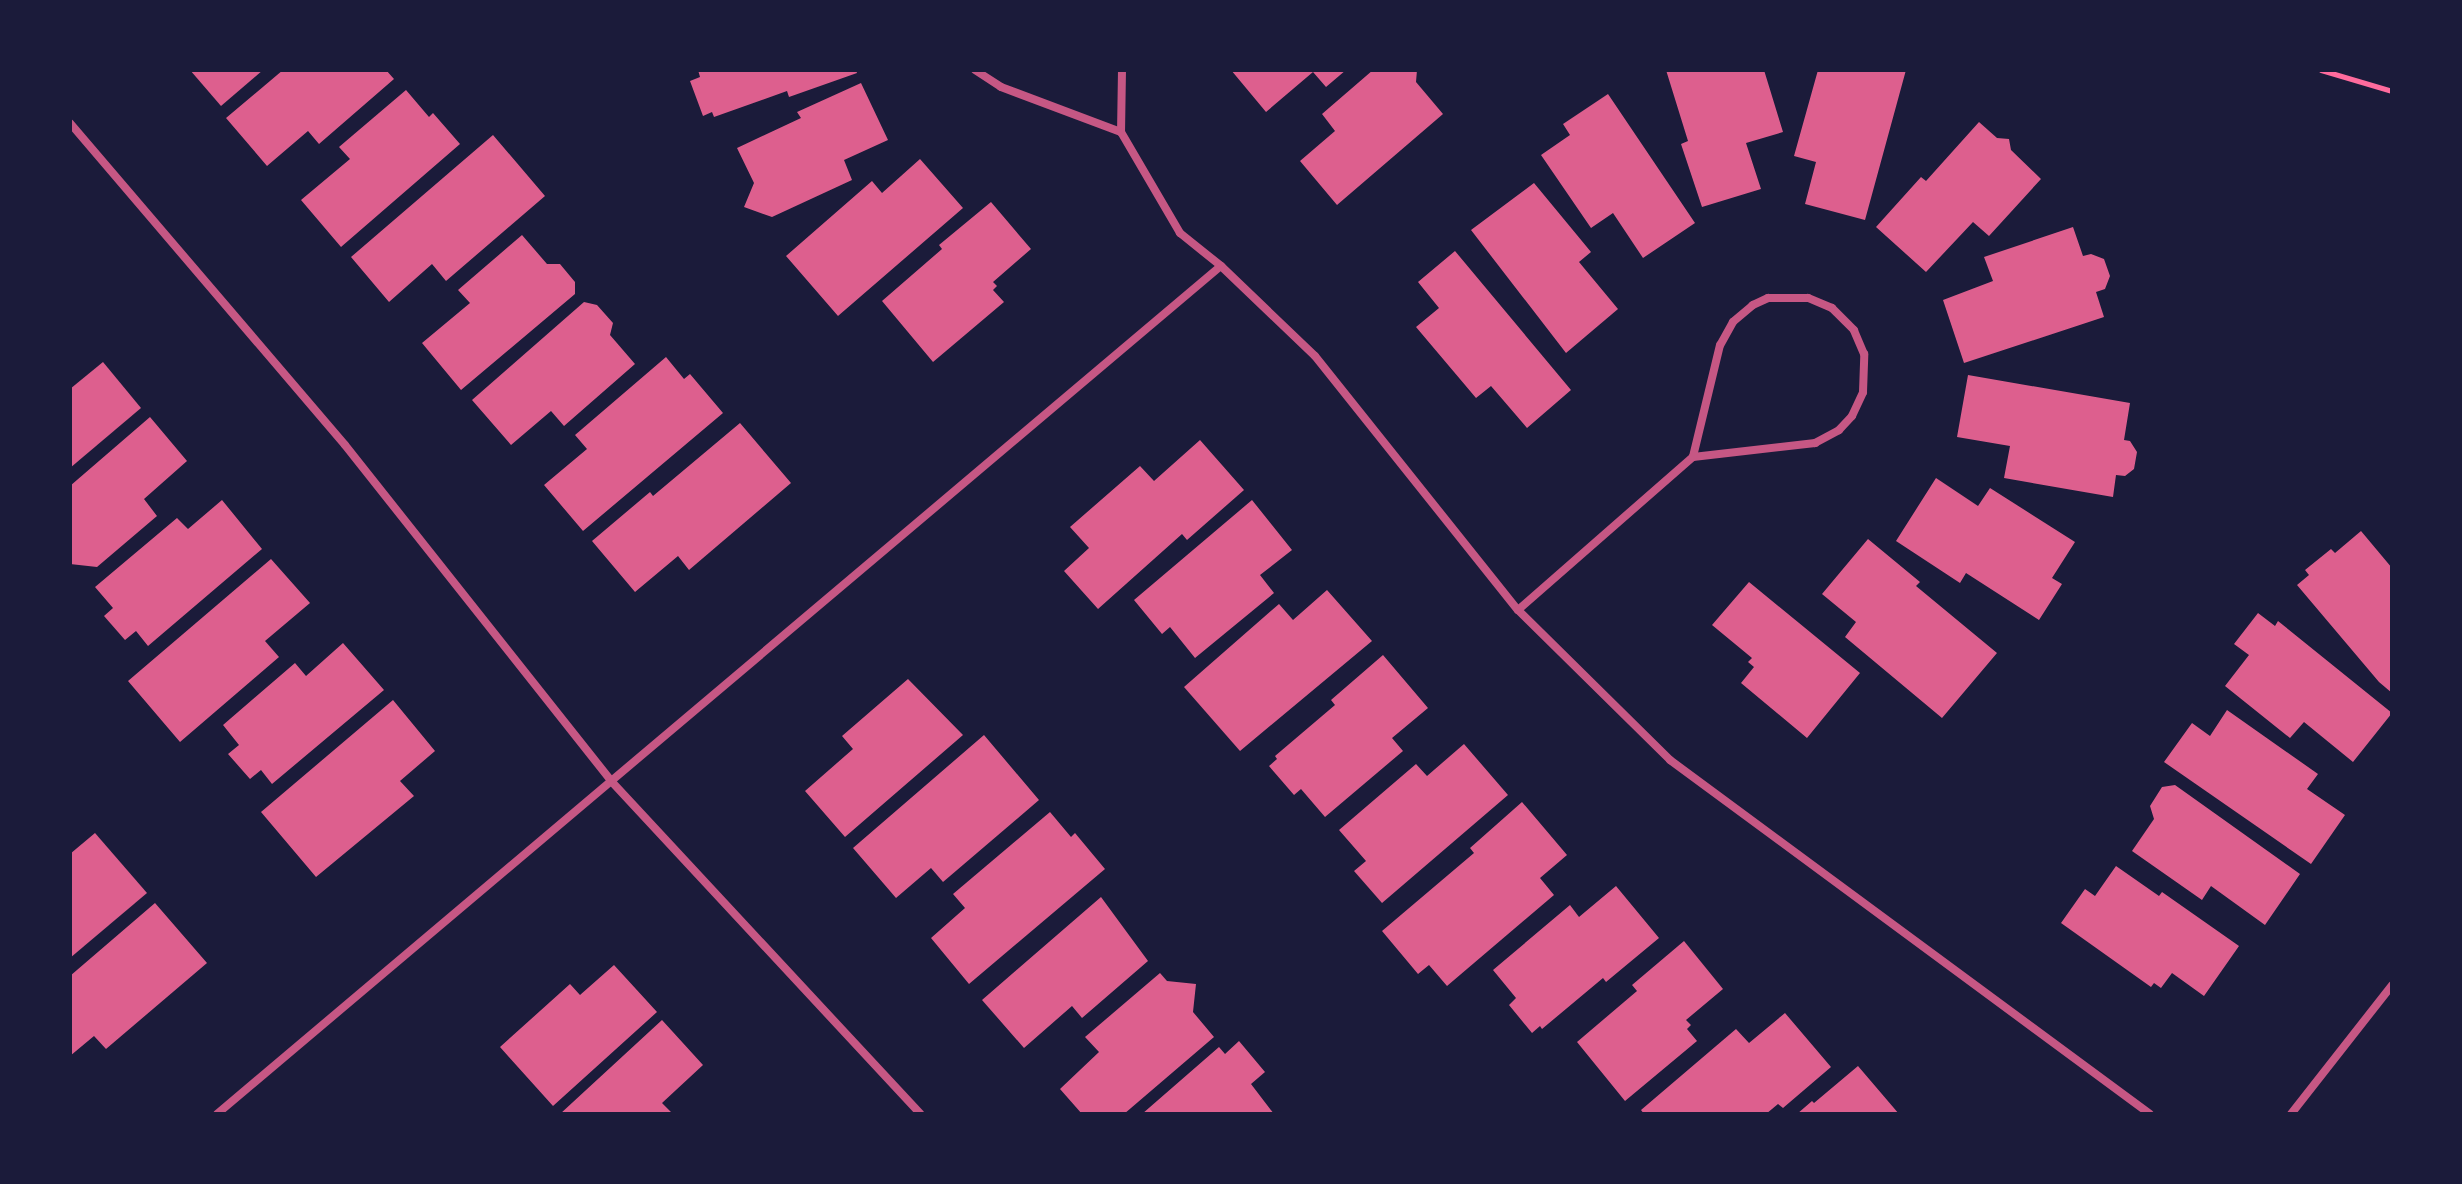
<!DOCTYPE html>
<style>
body{margin:0}
#map{position:relative;width:2462px;height:1184px;overflow:hidden;background:#1b1b3a;font-family:Montserrat,sans-serif}
div>[style]{position:absolute}
[style*='--x']{left:calc(var(--x)*1px);top:calc(var(--y)*1px);width:calc(var(--w)*1px);rotate:calc(var(--a)*1deg)}
.building>*{inset:0;background:#dd5f8e}
.path>*{height:5px;margin:-2.5px;padding:0 2.5px;transform-origin:2.5px;border-radius:2.5px;background:#ff6b9d}
.minor>*{height:8px;margin:-4px;padding:0 4px;transform-origin:4px;border-radius:4px;background:#c65784}
span{translate:-50% -50%;white-space:nowrap;text-align:center;line-height:1.15;-webkit-text-stroke:7px #1b1b3a;paint-order:stroke}
.frame{position:absolute;inset:0;border:72px solid #1b1b3a;pointer-events:none}
</style>
<div id="map">
<div class="building">
<i style="clip-path:polygon(190px 70px,263px 70px,221px 106px)"></i>
<i style="clip-path:polygon(283px 70px,386px 70px,394px 79px,319px 144px,308px 131px,267px 166px,226px 118px)"></i>
<i style="clip-path:polygon(698px 70px,856px 70px,857px 73px,789px 97px,787px 91px,714px 117px,712px 112px,703px 116px,690px 81px,700px 77px)"></i>
<i style="clip-path:polygon(1231px 70px,1346px 70px,1326px 87px,1313px 72px,1266px 112px)"></i>
<i style="clip-path:polygon(1373px 70px,1417px 70px,1416px 82px,1443px 114px,1337px 205px,1300px 161px,1335px 131px,1322px 114px)"></i>
<i style="clip-path:polygon(1666px 70px,1764px 70px,1783px 132px,1746px 143px,1761px 189px,1702px 207px,1681px 144px,1688px 141px)"></i>
<i style="clip-path:polygon(1818px 70px,1906px 70px,1865px 220px,1805px 204px,1816px 162px,1794px 156px)"></i>
<i style="clip-path:polygon(861px 83px,888px 140px,844px 160px,852px 180px,772px 217px,744px 207px,754px 183px,737px 148px,801px 118px,797px 112px)"></i>
<i style="clip-path:polygon(406px 90px,429px 117px,433px 113px,460px 144px,341px 247px,301px 200px,350px 159px,339px 147px)"></i>
<i style="clip-path:polygon(1608px 94px,1695px 223px,1643px 258px,1613px 213px,1591px 228px,1541px 155px,1570px 135px,1563px 124px)"></i>
<i style="clip-path:polygon(1979px 122px,1997px 138px,2009px 139px,2011px 150px,2041px 179px,1989px 236px,1973px 222px,1926px 272px,1876px 227px,1921px 177px,1926px 181px)"></i>
<i style="clip-path:polygon(493px 135px,545px 196px,446px 281px,432px 264px,389px 302px,351px 257px)"></i>
<i style="clip-path:polygon(920px 159px,963px 208px,838px 316px,786px 256px,872px 181px,882px 193px)"></i>
<i style="clip-path:polygon(1534px 183px,1591px 252px,1579px 262px,1618px 309px,1566px 353px,1471px 230px)"></i>
<i style="clip-path:polygon(991px 202px,1031px 249px,993px 282px,997px 286px,993px 290px,1004px 302px,933px 362px,882px 301px,942px 249px,939px 245px)"></i>
<i style="clip-path:polygon(2073px 227px,2083px 256px,2091px 254px,2104px 259px,2110px 276px,2105px 289px,2096px 292px,2104px 317px,1964px 363px,1943px 300px,1993px 281px,1984px 257px)"></i>
<i style="clip-path:polygon(522px 235px,547px 264px,560px 264px,575px 282px,575px 294px,461px 390px,422px 343px,470px 303px,458px 290px)"></i>
<i style="clip-path:polygon(1455px 251px,1571px 390px,1527px 428px,1491px 386px,1476px 398px,1416px 327px,1439px 308px,1418px 282px)"></i>
<i style="clip-path:polygon(584px 302px,597px 305px,613px 323px,610px 335px,635px 364px,564px 426px,551px 411px,511px 445px,472px 400px)"></i>
<i style="clip-path:polygon(666px 357px,684px 379px,690px 374px,723px 413px,583px 531px,544px 485px,587px 449px,575px 435px)"></i>
<i style="clip-path:polygon(103px 362px,141px 408px,70px 468px,70px 389px)"></i>
<i style="clip-path:polygon(1968px 375px,2130px 403px,2124px 440px,2130px 441px,2137px 452px,2134px 469px,2125px 476px,2116px 475px,2113px 497px,2004px 478px,2010px 446px,1957px 437px)"></i>
<i style="clip-path:polygon(150px 417px,187px 461px,144px 499px,157px 516px,97px 567px,70px 564px,70px 486px)"></i>
<i style="clip-path:polygon(740px 423px,791px 483px,689px 570px,678px 556px,635px 592px,592px 541px,650px 492px,653px 496px)"></i>
<i style="clip-path:polygon(1200px 440px,1244px 490px,1187px 540px,1182px 534px,1098px 609px,1064px 571px,1089px 548px,1070px 527px,1140px 466px,1154px 481px)"></i>
<i style="clip-path:polygon(1936px 478px,1978px 506px,1990px 488px,2075px 542px,2052px 578px,2062px 584px,2039px 620px,1966px 573px,1960px 583px,1896px 541px)"></i>
<i style="clip-path:polygon(222px 500px,262px 549px,148px 646px,136px 631px,125px 640px,104px 616px,113px 608px,95px 587px,177px 518px,188px 529px)"></i>
<i style="clip-path:polygon(1252px 500px,1292px 550px,1260px 575px,1274px 593px,1195px 658px,1170px 627px,1162px 634px,1134px 600px)"></i>
<i style="clip-path:polygon(2361px 531px,2392px 568px,2392px 693px,2379px 682px,2297px 585px,2309px 575px,2305px 570px,2331px 549px,2335px 553px)"></i>
<i style="clip-path:polygon(1868px 539px,1920px 582px,1916px 586px,1997px 653px,1942px 718px,1845px 637px,1856px 622px,1822px 594px)"></i>
<i style="clip-path:polygon(271px 559px,310px 603px,265px 641px,279px 657px,180px 742px,128px 681px)"></i>
<i style="clip-path:polygon(1749px 582px,1860px 673px,1807px 738px,1741px 683px,1754px 667px,1748px 662px,1752px 658px,1712px 625px)"></i>
<i style="clip-path:polygon(1327px 590px,1372px 641px,1240px 751px,1184px 687px,1279px 604px,1293px 620px)"></i>
<i style="clip-path:polygon(2258px 613px,2275px 626px,2278px 621px,2392px 713px,2353px 762px,2304px 722px,2290px 738px,2225px 686px,2249px 655px,2234px 644px)"></i>
<i style="clip-path:polygon(343px 643px,384px 690px,272px 784px,261px 770px,250px 779px,228px 754px,239px 745px,223px 725px,295px 663px,306px 676px)"></i>
<i style="clip-path:polygon(1383px 655px,1428px 708px,1392px 738px,1403px 751px,1325px 817px,1301px 789px,1294px 795px,1269px 766px,1277px 759px,1275px 756px,1335px 705px,1331px 700px)"></i>
<i style="clip-path:polygon(908px 679px,963px 735px,845px 837px,805px 791px,853px 749px,842px 736px)"></i>
<i style="clip-path:polygon(393px 700px,435px 751px,400px 781px,414px 796px,316px 877px,261px 812px)"></i>
<i style="clip-path:polygon(2227px 710px,2318px 774px,2307px 789px,2345px 815px,2311px 864px,2164px 762px,2192px 723px,2210px 736px)"></i>
<i style="clip-path:polygon(984px 735px,1039px 800px,943px 882px,931px 868px,896px 898px,853px 848px)"></i>
<i style="clip-path:polygon(1464px 744px,1508px 795px,1382px 903px,1354px 871px,1366px 861px,1339px 830px,1416px 764px,1427px 776px)"></i>
<i style="clip-path:polygon(2175px 785px,2300px 874px,2265px 925px,2211px 886px,2202px 900px,2132px 851px,2154px 819px,2150px 806px,2162px 787px)"></i>
<i style="clip-path:polygon(1522px 802px,1567px 855px,1540px 878px,1554px 895px,1447px 986px,1429px 965px,1418px 974px,1382px 931px,1474px 853px,1470px 848px)"></i>
<i style="clip-path:polygon(1050px 812px,1071px 837px,1075px 833px,1105px 869px,969px 984px,931px 938px,965px 908px,953px 894px)"></i>
<i style="clip-path:polygon(95px 833px,147px 893px,70px 958px,70px 854px)"></i>
<i style="clip-path:polygon(2116px 866px,2159px 896px,2162px 892px,2239px 946px,2204px 996px,2172px 973px,2161px 988px,2154px 983px,2151px 987px,2061px 923px,2085px 889px,2095px 896px)"></i>
<i style="clip-path:polygon(1616px 886px,1659px 938px,1606px 982px,1603px 978px,1542px 1029px,1540px 1026px,1532px 1033px,1509px 1005px,1516px 998px,1493px 970px,1570px 905px,1579px 917px)"></i>
<i style="clip-path:polygon(1101px 897px,1148px 961px,1082px 1018px,1072px 1006px,1024px 1048px,982px 1000px)"></i>
<i style="clip-path:polygon(155px 903px,207px 963px,106px 1049px,94px 1036px,70px 1056px,70px 976px)"></i>
<i style="clip-path:polygon(1684px 941px,1723px 989px,1686px 1020px,1691px 1025px,1687px 1029px,1697px 1041px,1625px 1101px,1577px 1042px,1637px 991px,1632px 985px)"></i>
<i style="clip-path:polygon(614px 965px,657px 1012px,553px 1106px,500px 1047px,570px 984px,580px 995px)"></i>
<i style="clip-path:polygon(1160px 973px,1167px 981px,1196px 984px,1193px 1012px,1214px 1037px,1124px 1114px,1082px 1114px,1060px 1089px,1099px 1052px,1085px 1037px)"></i>
<i style="clip-path:polygon(1785px 1013px,1831px 1067px,1783px 1108px,1778px 1104px,1766px 1114px,1644px 1114px,1641px 1110px,1736px 1029px,1749px 1043px)"></i>
<i style="clip-path:polygon(662px 1020px,703px 1065px,662px 1103px,673px 1114px,560px 1114px)"></i>
<i style="clip-path:polygon(1239px 1041px,1265px 1072px,1251px 1084px,1274px 1114px,1142px 1114px,1219px 1047px,1225px 1054px)"></i>
<i style="clip-path:polygon(1858px 1066px,1899px 1114px,1797px 1114px,1812px 1101px,1814px 1103px)"></i>
</div>
<div class="path">
<i style="--x:2321;--y:70;--w:74;--a:16.5"></i>
</div>
<div class="minor">
<i style="--x:975;--y:70;--w:31;--a:33"></i>
<i style="--x:1001;--y:87;--w:128;--a:20.6"></i>
<i style="--x:1122;--y:70;--w:62;--a:90.9"></i>
<i style="--x:1121;--y:132;--w:117;--a:59.7"></i>
<i style="--x:1180;--y:233;--w:53;--a:38.8"></i>
<i style="--x:1221;--y:266;--w:130;--a:43.8"></i>
<i style="--x:1315;--y:356;--w:325;--a:51.4"></i>
<i style="--x:1518;--y:610;--w:214;--a:44.6"></i>
<i style="--x:1670;--y:760;--w:596;--a:36.41"></i>
<i style="--x:70;--y:123;--w:423;--a:49.5"></i>
<i style="--x:345;--y:445;--w:430;--a:51.6"></i>
<i style="--x:612;--y:782;--w:453;--a:47.1"></i>
<i style="--x:1518;--y:610;--w:232;--a:-41.2"></i>
<i style="--x:1693;--y:457;--w:123;--a:-6.5"></i>
<i style="--x:1815;--y:443;--w:27;--a:-28"></i>
<i style="--x:1839;--y:430;--w:19;--a:-47"></i>
<i style="--x:1852;--y:416;--w:26;--a:-65"></i>
<i style="--x:1863;--y:392;--w:38;--a:-88"></i>
<i style="--x:1864;--y:354;--w:26;--a:-113"></i>
<i style="--x:1854;--y:330;--w:31;--a:-135"></i>
<i style="--x:1832;--y:308;--w:26;--a:-157"></i>
<i style="--x:1808;--y:298;--w:40;--a:180"></i>
<i style="--x:1768;--y:298;--w:17;--a:155"></i>
<i style="--x:1753;--y:305;--w:26;--a:140"></i>
<i style="--x:1733;--y:322;--w:26;--a:119"></i>
<i style="--x:1720;--y:345;--w:115;--a:103.6"></i>
<i style="--x:217;--y:1114;--w:1314;--a:-40.19"></i>
<i style="--x:2291;--y:1114;--w:164;--a:-51.9"></i>
</div>
<div class="frame"></div>
</div>
